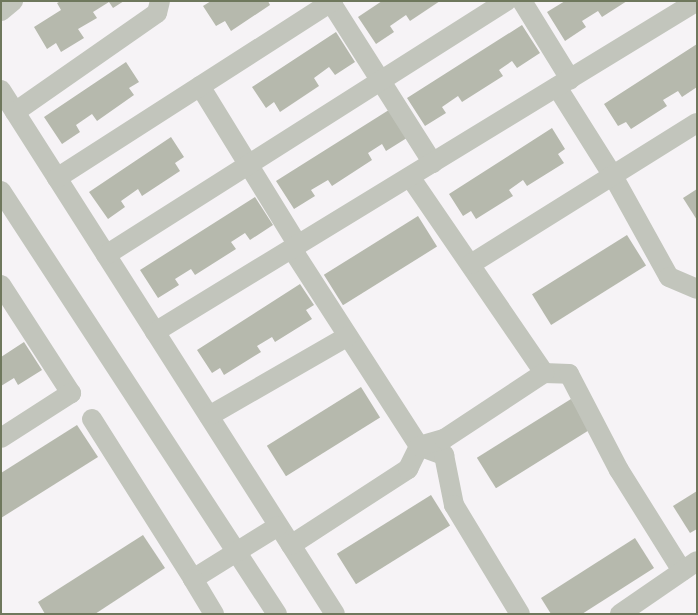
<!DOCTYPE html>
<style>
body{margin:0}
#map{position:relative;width:698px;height:615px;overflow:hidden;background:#f6f3f6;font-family:"Public Sans",sans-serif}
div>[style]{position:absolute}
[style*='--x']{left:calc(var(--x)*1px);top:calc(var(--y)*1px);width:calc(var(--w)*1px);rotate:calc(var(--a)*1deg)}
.building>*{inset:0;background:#b6b9ad;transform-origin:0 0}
.minor>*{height:20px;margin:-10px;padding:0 10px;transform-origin:10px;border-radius:10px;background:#c2c5bc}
span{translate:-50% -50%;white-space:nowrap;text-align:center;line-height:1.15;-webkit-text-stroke:5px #fff;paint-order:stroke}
.frame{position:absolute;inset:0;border:2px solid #6f785d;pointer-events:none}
</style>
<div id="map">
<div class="building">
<i style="clip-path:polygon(61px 1px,124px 1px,113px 8px,109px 2px,93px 12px,97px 18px,78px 29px,84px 38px,61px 52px,56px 43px,47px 49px,34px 27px,61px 10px,57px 3px)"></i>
<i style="clip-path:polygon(211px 1px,268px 1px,270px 5px,231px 31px,225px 21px,216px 26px,203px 6px)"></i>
<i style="clip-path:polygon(382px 1px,440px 1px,410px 21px,406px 15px,390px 26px,394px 32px,376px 44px,358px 17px)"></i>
<i style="clip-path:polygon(565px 1px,627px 1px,602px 17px,598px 11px,582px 21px,586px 27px,565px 41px,547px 12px)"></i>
<i style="clip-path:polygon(522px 25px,540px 53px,517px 68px,512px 61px,499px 70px,503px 76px,462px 102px,458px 96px,442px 107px,446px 113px,425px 126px,407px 98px)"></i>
<i style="clip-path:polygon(336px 32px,355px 62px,335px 75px,329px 67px,314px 78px,319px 86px,280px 112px,274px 102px,266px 108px,252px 87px)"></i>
<i style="clip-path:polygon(697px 44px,697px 87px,682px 97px,678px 91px,663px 100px,667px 106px,631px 129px,626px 122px,618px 126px,604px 104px)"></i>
<i style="clip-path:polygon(126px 62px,139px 82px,129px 88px,134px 95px,97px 121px,92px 114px,76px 125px,80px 132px,62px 144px,44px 117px)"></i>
<i style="clip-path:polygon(392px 108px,410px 136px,386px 151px,382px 144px,368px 153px,372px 160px,332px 186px,328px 180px,311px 190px,315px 196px,294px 209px,276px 181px)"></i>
<i style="clip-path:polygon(552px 128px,565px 149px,558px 154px,564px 163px,527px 186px,523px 180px,509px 190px,513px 196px,476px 219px,471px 211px,463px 216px,449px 194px)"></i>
<i style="clip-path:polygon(171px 137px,184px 157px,175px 163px,180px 171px,142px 196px,138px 189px,121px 201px,125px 207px,108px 219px,89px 192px)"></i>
<i style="clip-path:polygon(697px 189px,697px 220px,683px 198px)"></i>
<i style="clip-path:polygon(255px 197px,273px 225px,250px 240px,245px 233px,231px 242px,236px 249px,195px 275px,191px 269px,175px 279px,179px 285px,158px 298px,140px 270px)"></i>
<i style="left:418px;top:216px;width:36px;height:111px;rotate:58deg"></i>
<i style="left:627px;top:235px;width:36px;height:112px;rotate:58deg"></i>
<i style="clip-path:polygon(300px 284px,314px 305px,306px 310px,312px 319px,275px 342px,272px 337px,257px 346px,261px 352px,224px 375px,220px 368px,212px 373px,197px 350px)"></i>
<i style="clip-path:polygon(24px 342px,42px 370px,18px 385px,14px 378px,1px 386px,1px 357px)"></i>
<i style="left:361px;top:387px;width:36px;height:111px;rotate:58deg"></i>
<i style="left:571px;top:399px;width:36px;height:111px;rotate:58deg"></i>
<i style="clip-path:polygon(77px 425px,98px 457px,1px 518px,1px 473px)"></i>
<i style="clip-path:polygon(697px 491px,697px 529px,690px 533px,673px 506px)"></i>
<i style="left:431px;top:495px;width:36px;height:111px;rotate:58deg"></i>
<i style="clip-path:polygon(143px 535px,165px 568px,95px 614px,45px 614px,38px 602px)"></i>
<i style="clip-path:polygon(635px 538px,654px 568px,582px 614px,551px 614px,541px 598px)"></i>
</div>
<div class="minor">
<i style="--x:330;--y:1;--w:192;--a:57.6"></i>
<i style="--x:522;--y:1;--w:92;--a:58.4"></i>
<i style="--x:1;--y:11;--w:16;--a:-40"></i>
<i style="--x:200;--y:86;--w:187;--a:58.4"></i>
<i style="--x:557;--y:87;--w:105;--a:57.8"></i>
<i style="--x:613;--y:176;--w:115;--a:61"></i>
<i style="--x:669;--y:277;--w:30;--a:23"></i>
<i style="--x:1;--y:90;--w:621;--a:57.49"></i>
<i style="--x:15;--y:112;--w:173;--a:-34.9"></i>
<i style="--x:157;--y:13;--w:12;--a:-76"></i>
<i style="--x:410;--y:177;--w:237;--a:55.6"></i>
<i style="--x:544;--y:373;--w:25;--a:2"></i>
<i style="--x:569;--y:374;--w:108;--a:62.5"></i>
<i style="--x:619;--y:470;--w:119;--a:58"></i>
<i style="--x:57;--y:178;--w:328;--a:-32.7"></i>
<i style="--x:1;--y:191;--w:505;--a:56.88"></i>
<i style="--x:292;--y:249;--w:234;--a:57.2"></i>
<i style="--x:419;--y:446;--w:27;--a:20"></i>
<i style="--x:444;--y:455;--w:51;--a:78.7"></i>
<i style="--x:454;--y:505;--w:127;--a:58.8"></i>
<i style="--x:106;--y:255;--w:475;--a:-32.4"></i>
<i style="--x:471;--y:264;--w:266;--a:-32"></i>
<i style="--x:1;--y:285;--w:129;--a:57.1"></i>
<i style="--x:71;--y:393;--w:83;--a:147.3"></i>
<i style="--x:155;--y:332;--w:635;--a:-31.41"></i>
<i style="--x:209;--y:416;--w:160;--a:-29.9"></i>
<i style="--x:92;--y:419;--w:189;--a:57.7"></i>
<i style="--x:193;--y:579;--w:100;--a:-31.9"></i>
<i style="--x:291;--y:545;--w:140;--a:-33"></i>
<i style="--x:408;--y:469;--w:25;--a:-64"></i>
<i style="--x:419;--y:446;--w:26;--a:-16"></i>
<i style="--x:444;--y:439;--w:120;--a:-33.4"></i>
<i style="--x:193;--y:579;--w:41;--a:59"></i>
<i style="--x:620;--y:614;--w:93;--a:-34.5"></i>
</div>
<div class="frame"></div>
</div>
